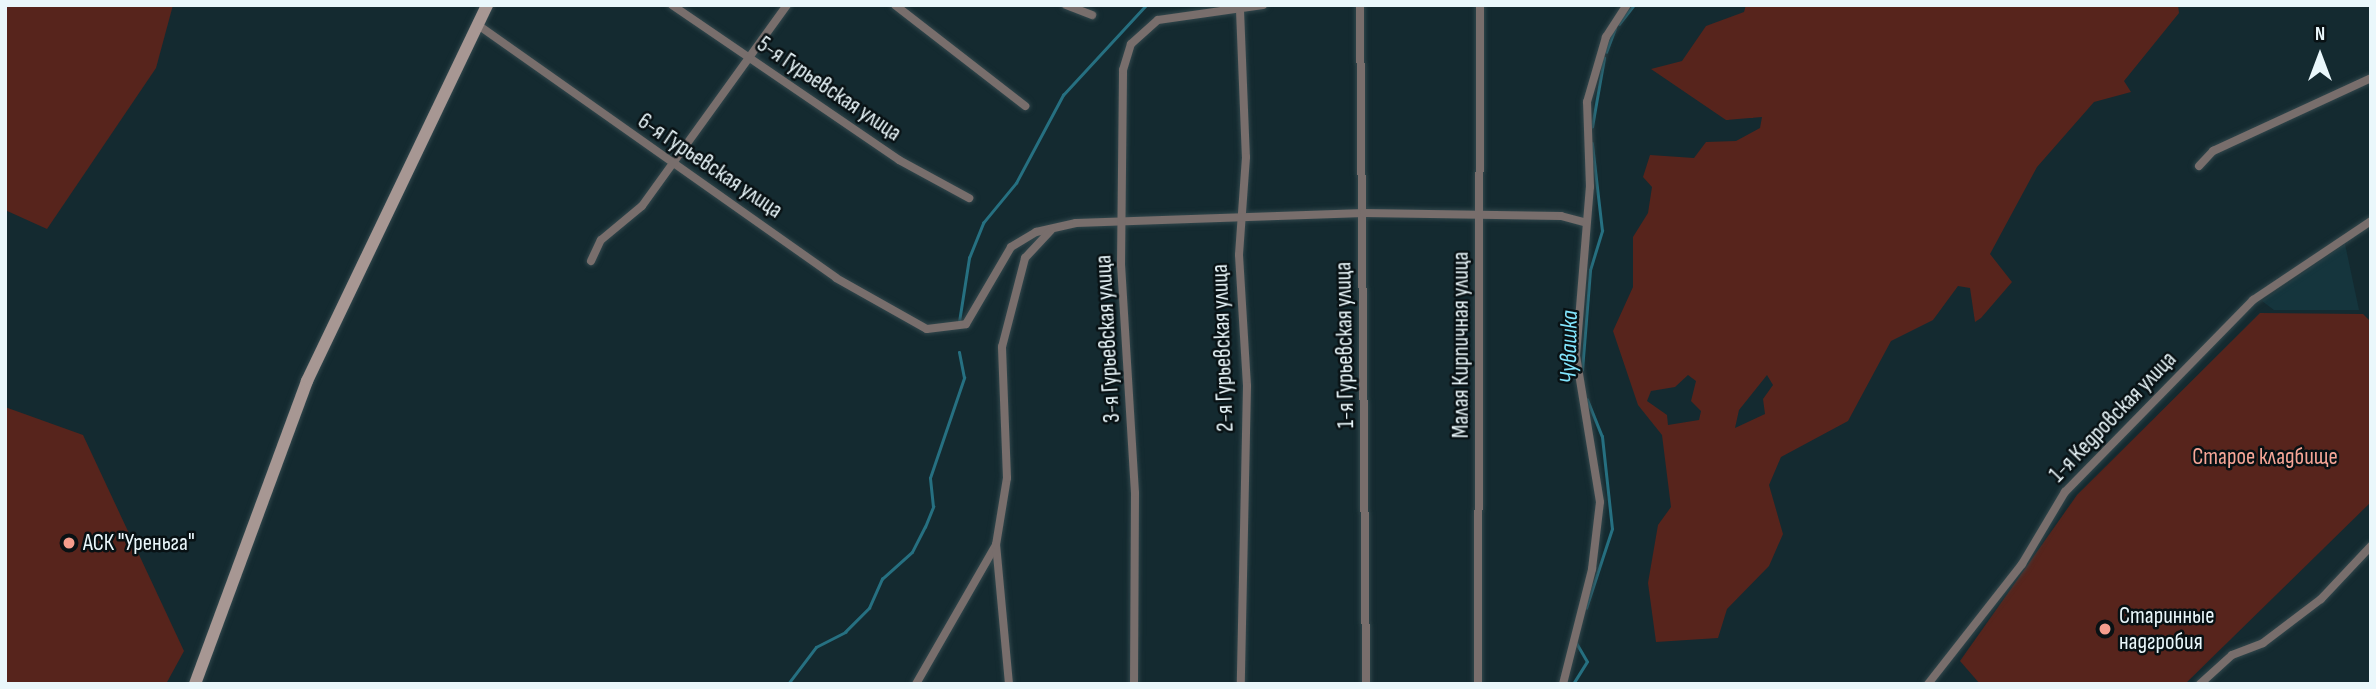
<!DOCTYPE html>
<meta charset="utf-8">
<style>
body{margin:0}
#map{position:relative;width:2376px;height:689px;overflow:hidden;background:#142a30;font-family:"Sofia Sans Condensed",sans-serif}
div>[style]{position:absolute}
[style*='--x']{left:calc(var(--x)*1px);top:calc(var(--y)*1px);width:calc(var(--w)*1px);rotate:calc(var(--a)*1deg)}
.built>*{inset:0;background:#15353d}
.green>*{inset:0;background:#57241c}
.stream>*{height:2.5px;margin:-1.25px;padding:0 1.25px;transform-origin:1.25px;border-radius:1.25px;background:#267081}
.roads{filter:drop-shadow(0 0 2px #32474c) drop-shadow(0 0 2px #32474c)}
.minor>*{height:8px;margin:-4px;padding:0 4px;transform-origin:4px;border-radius:4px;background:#786e6c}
.secondary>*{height:12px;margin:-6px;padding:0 6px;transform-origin:6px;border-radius:6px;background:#a79793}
.dots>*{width:19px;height:19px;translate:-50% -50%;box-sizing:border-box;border:4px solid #081114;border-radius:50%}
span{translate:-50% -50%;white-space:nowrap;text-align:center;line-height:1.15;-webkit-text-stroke:5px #081114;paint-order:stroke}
.street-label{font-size:23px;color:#eaf7fb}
.park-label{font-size:23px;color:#f7a697}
.poi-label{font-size:23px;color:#eaf7fb}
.left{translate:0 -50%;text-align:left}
.water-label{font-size:24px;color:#82e6fe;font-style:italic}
.frame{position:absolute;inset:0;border:7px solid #eaf7fb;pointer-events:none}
.north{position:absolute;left:2285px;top:21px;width:70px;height:70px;-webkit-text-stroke:5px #081114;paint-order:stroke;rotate:0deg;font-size:19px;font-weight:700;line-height:28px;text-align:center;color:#eaf7fb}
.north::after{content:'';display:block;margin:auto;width:24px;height:32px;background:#eaf7fb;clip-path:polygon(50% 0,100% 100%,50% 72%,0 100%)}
</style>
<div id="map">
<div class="built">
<i style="clip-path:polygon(2345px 244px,2359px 310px,2274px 310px,2262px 301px)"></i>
</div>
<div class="green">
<i style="clip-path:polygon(5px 5px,173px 5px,156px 68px,47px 229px,5px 210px)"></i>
<i style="clip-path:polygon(evenodd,1746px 5px,2178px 5px,2179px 13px,2124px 81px,2131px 92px,2094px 102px,2037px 167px,1990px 254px,2012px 282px,1981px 318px,1975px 322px,1970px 288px,1958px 286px,1933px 320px,1891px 341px,1848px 421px,1781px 457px,1769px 485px,1783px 534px,1769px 566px,1727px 609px,1718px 638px,1656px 642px,1648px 583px,1658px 525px,1671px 507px,1662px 435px,1638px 405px,1613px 331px,1633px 287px,1633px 237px,1648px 213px,1652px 187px,1643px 177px,1650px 155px,1694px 158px,1706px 142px,1736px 141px,1760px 128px,1762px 117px,1726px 120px,1651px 69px,1682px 61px,1706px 26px,1744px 12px,1746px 5px,1688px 375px,1696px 381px,1691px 401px,1701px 411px,1699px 420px,1668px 425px,1667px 415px,1647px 401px,1651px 391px,1675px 387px,1688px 375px,1746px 5px,1767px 375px,1773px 385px,1763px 399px,1765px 414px,1735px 428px,1739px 410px,1767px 375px)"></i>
<i style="clip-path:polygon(2260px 313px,2363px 314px,2371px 322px,2371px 502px,2185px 684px,1980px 684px,1960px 661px,2077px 495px)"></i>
<i style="clip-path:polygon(5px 407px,83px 435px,184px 651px,166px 684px,5px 684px)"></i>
</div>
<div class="stream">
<i style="--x:1619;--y:24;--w:24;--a:-52"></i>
<i style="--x:1606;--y:52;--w:25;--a:-69"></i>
<i style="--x:1592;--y:127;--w:70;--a:-80.1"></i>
<i style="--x:959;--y:322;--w:65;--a:-81.1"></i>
<i style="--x:969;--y:258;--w:38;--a:-68"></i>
<i style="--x:983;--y:223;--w:52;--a:-50.5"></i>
<i style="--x:1016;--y:183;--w:100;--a:-61.9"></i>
<i style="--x:1063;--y:95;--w:122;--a:-47.3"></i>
<i style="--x:1582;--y:370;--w:100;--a:-85.4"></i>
<i style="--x:1590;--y:270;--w:41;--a:-72.9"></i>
<i style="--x:1602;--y:231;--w:88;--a:-96.6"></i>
<i style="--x:1586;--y:608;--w:83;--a:-71.8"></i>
<i style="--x:1612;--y:529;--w:93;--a:-96.2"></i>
<i style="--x:1602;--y:437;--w:40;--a:-112"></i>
<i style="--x:788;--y:684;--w:46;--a:-52.9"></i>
<i style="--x:816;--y:647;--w:33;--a:-27"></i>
<i style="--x:845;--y:632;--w:34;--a:-45"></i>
<i style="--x:869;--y:608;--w:32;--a:-66"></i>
<i style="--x:882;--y:579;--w:40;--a:-42"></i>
<i style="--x:912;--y:552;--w:28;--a:-63"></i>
<i style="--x:925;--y:527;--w:22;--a:-68"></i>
<i style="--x:933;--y:507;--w:29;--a:-96"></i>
<i style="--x:930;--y:478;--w:106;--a:-71.2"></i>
<i style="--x:964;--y:378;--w:26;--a:-101"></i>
<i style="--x:1573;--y:684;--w:26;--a:-58"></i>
<i style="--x:1587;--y:662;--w:22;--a:-120"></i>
</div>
<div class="roads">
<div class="minor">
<i style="--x:672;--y:5;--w:275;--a:34.3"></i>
<i style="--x:899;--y:160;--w:80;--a:28.5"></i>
<i style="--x:895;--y:5;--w:165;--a:37.8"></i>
<i style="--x:1066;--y:5;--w:28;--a:21"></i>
<i style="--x:1360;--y:5;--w:679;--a:89.49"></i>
<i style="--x:1240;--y:10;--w:147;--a:87.7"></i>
<i style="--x:1246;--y:157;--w:98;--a:94.1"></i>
<i style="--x:1239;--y:255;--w:131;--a:86.5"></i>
<i style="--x:1247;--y:386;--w:298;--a:91.2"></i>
<i style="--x:478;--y:25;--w:438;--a:35.2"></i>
<i style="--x:836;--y:278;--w:104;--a:29.3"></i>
<i style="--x:927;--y:329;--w:39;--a:-7"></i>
<i style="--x:966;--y:324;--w:89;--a:-59.7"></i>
<i style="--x:1011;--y:247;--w:29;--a:-31"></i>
<i style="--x:1036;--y:232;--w:41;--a:-12.7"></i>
<i style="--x:1076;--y:223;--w:288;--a:-2"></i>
<i style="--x:1364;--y:213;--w:197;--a:0.9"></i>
<i style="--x:1561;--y:216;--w:23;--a:15"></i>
<i style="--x:2199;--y:166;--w:21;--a:-47"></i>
<i style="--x:2213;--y:151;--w:174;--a:-24.8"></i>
<i style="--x:591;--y:261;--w:23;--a:-65"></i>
<i style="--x:601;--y:240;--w:53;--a:-39.7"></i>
<i style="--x:642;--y:206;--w:248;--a:-54.2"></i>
<i style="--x:916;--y:684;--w:160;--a:-60.1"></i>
<i style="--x:1009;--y:684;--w:140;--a:-95.3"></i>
<i style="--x:996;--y:545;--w:68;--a:-80.7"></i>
<i style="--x:1007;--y:478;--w:131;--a:-92.2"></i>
<i style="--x:1002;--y:347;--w:92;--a:-75.5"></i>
<i style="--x:1025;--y:258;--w:38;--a:-47"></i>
<i style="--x:1134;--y:684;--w:191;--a:-89.7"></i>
<i style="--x:1135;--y:493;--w:228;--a:-93.5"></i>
<i style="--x:1121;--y:265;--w:195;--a:-89.4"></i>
<i style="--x:1123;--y:70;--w:27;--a:-73"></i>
<i style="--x:1131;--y:44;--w:36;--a:-42"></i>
<i style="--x:1158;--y:20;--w:106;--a:-8.1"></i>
<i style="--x:1478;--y:684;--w:679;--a:-89.83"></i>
<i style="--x:1563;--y:684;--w:119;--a:-75.8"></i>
<i style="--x:1592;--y:569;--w:67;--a:-83.2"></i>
<i style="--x:1600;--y:502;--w:148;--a:-99.3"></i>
<i style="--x:1576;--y:356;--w:170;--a:-85.3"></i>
<i style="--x:1590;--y:187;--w:85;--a:-92"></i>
<i style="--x:1587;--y:102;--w:68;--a:-73.7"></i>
<i style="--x:1606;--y:37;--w:38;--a:-57"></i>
<i style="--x:1928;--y:684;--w:152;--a:-51.9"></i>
<i style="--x:2022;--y:564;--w:84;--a:-59.2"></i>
<i style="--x:2065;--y:492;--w:269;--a:-45.6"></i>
<i style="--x:2253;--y:300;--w:142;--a:-33.8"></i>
<i style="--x:2200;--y:684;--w:43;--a:-42.2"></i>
<i style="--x:2232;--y:655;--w:33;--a:-21"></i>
<i style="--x:2263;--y:643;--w:73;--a:-37.2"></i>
<i style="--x:2321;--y:599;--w:73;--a:-46.7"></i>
</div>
<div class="secondary">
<i style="--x:195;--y:684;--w:323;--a:-69.7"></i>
<i style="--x:307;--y:381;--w:417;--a:-64.4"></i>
</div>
</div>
<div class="dots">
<i style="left:69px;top:543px;background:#f49d8d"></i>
<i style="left:2105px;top:629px;background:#f49d8d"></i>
</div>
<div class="street-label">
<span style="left:829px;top:89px;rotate:34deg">5-я Гурьевская улица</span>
<span style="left:710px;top:166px;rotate:34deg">6-я Гурьевская улица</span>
<span style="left:1108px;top:339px;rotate:-93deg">3-я Гурьевская улица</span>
<span style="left:1345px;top:345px;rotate:-91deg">1-я Гурьевская улица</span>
<span style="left:1461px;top:345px;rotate:-90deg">Малая Кирпичная улица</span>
<span style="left:1223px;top:348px;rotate:-92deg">2-я Гурьевская улица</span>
<span style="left:2113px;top:417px;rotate:-46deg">1-я Кедровская улица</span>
</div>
<div class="park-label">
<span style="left:2265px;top:457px">Старое кладбище</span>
</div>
<div class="poi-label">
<span class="left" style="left:83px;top:543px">АСК "Уреньга"</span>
<span class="left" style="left:2119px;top:629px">Старинные<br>надгробия</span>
</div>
<div class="water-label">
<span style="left:1569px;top:347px;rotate:-89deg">Чувашка</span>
</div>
<div class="frame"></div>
<div class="north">N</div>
</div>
